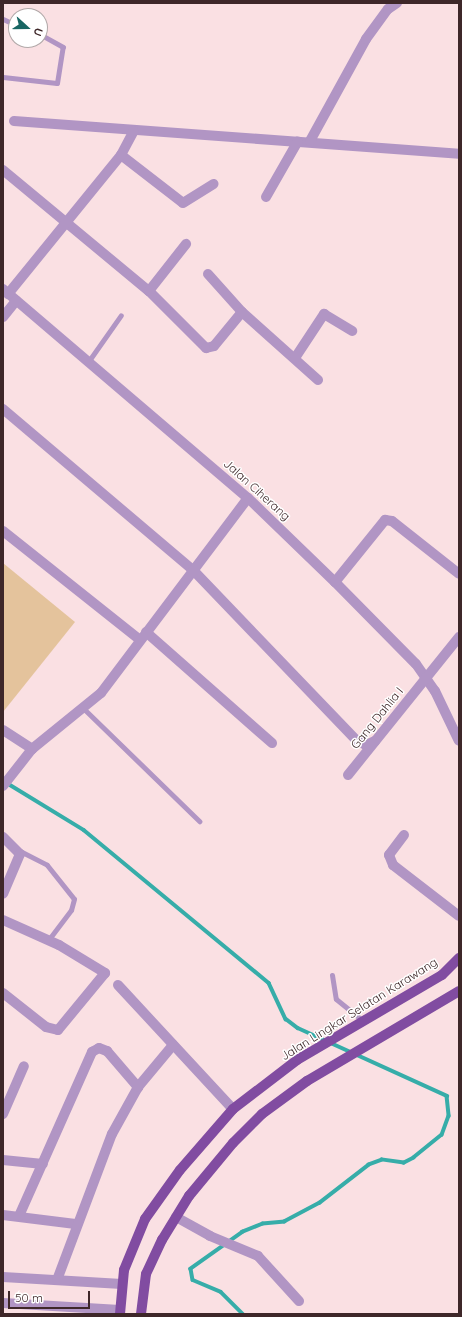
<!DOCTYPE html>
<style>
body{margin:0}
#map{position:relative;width:462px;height:1317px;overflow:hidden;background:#fae0e3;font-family:Quicksand,sans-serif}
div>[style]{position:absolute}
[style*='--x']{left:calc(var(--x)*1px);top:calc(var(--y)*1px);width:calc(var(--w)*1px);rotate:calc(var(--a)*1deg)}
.green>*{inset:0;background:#e4c39c}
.stream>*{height:3.5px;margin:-1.75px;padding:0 1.75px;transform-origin:1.75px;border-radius:1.75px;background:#36ada9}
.service>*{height:5px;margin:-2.5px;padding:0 2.5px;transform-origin:2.5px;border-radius:2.5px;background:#b195c4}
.minor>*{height:10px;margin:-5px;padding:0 5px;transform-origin:5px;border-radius:5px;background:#b195c4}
.primary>*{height:10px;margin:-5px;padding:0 5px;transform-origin:5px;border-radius:5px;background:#814ca1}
span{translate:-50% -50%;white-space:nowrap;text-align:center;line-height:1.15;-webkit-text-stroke:3px #fff;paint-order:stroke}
.street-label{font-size:12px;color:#3e2729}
.frame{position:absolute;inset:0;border:4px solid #3e2729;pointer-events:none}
.north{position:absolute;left:8px;top:8px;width:40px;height:40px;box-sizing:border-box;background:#fff;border:1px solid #b2a9a9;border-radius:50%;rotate:111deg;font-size:11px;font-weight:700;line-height:16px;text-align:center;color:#3e2729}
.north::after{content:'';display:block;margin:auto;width:14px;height:18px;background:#186663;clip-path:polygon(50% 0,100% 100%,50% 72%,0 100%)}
.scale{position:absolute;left:8px;top:1291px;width:82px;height:18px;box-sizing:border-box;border:2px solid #3e2729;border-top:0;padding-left:5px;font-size:12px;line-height:14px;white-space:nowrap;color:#3e2729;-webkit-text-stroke:3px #fff;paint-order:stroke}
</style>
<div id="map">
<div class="green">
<i style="clip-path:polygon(3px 563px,75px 622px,3px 712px)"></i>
</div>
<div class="stream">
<i style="--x:7;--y:783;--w:90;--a:31.4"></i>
<i style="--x:84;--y:830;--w:240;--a:39.6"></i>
<i style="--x:269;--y:983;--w:40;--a:65"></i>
<i style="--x:286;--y:1019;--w:15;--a:37"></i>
<i style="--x:298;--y:1028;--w:164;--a:24.5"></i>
<i style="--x:447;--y:1096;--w:20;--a:84"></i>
<i style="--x:449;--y:1116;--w:20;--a:110"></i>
<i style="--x:442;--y:1135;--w:36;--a:141"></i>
<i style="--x:414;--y:1158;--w:11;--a:153"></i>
<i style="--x:404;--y:1163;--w:22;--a:-172"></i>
<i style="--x:382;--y:1160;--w:14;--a:159"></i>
<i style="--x:369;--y:1165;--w:62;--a:142.2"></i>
<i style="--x:320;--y:1203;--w:40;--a:152"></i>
<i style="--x:285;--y:1222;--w:22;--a:175"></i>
<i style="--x:263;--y:1224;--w:22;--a:158"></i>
<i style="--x:243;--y:1232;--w:64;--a:144.6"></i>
<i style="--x:191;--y:1269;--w:11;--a:80"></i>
<i style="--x:193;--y:1280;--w:30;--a:23"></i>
<i style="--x:221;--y:1292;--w:31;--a:45"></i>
</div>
<div class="service">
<i style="--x:3;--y:19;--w:14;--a:25"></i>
<i style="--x:3;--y:77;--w:54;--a:6.3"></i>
<i style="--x:57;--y:83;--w:36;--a:-81"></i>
<i style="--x:63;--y:47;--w:26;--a:-151"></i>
<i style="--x:88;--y:362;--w:57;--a:-54.9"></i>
<i style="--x:84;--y:709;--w:161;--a:44.2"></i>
<i style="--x:20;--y:851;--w:30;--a:27"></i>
<i style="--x:47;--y:865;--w:43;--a:51.5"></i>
<i style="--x:74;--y:899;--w:11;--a:105"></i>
<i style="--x:71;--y:910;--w:38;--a:127"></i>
<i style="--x:332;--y:975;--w:24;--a:81"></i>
<i style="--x:336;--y:999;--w:33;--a:39"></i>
</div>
<div class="minor">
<i style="--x:14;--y:121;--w:446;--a:4.2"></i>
<i style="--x:310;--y:141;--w:116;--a:-61.2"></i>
<i style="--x:366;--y:39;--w:37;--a:-54"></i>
<i style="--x:388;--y:9;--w:11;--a:-34"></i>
<i style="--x:121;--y:155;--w:78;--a:37.7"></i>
<i style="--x:183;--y:203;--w:36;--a:-32"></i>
<i style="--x:3;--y:170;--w:190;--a:39.7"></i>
<i style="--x:149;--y:291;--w:81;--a:45"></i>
<i style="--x:206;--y:348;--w:8;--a:-14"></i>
<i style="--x:214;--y:346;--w:44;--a:-50.5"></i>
<i style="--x:266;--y:197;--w:64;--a:-60.3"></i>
<i style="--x:208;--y:274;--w:51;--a:48.2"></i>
<i style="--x:242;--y:312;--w:102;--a:41.8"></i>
<i style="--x:3;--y:289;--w:322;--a:40.5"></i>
<i style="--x:248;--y:498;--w:121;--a:44"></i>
<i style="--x:335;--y:582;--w:115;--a:45.4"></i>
<i style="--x:416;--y:664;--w:33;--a:55"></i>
<i style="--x:435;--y:691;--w:55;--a:64.4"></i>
<i style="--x:149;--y:291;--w:60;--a:-51.8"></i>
<i style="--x:8;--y:294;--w:179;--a:-50.9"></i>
<i style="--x:121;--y:155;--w:27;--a:-62"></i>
<i style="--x:3;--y:317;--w:21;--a:-51"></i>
<i style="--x:295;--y:358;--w:53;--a:-56.6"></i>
<i style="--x:324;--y:314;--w:33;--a:31"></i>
<i style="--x:3;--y:409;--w:249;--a:40.3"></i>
<i style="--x:193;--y:570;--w:236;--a:46.2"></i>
<i style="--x:356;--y:740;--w:11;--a:27"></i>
<i style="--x:366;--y:745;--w:10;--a:-24"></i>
<i style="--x:3;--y:531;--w:175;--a:38.5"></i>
<i style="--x:335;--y:582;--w:80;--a:-51.1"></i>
<i style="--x:385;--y:520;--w:7;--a:8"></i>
<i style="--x:392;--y:521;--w:85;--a:38.3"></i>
<i style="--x:146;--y:632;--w:168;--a:41.4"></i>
<i style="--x:3;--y:730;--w:35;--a:33"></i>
<i style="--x:348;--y:775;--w:177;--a:-51.2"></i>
<i style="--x:3;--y:786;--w:47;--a:-51.9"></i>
<i style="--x:32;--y:749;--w:89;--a:-39.1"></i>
<i style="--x:101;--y:693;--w:244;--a:-53"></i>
<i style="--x:404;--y:835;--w:25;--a:127"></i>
<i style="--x:389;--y:855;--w:11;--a:68"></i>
<i style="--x:393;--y:865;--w:83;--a:37.7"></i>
<i style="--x:3;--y:837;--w:24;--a:45"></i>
<i style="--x:20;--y:854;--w:43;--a:113"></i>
<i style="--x:3;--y:920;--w:61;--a:24.1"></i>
<i style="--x:59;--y:945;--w:54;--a:31.3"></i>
<i style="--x:105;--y:973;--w:74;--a:129.5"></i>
<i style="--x:58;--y:1030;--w:12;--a:-166"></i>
<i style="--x:46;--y:1027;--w:55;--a:-141.7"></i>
<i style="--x:118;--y:985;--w:169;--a:47.2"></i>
<i style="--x:3;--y:1114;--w:52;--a:-66.4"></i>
<i style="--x:3;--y:1160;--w:40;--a:5.7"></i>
<i style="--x:3;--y:1215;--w:73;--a:7.1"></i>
<i style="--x:19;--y:1216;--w:180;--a:-66"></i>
<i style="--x:92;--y:1052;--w:8;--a:-30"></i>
<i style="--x:99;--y:1048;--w:9;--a:21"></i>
<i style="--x:107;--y:1051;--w:48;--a:49.3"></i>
<i style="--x:176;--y:1217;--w:39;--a:29"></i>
<i style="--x:210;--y:1236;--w:52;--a:22.6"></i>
<i style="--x:258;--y:1256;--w:61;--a:47.7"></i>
<i style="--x:3;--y:1277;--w:119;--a:3.4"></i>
<i style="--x:57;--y:1280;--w:156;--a:-69.4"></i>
<i style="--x:112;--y:1134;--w:54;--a:-61"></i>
<i style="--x:138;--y:1087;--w:55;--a:-50.2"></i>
<i style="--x:3;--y:1303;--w:117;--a:3.4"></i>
</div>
<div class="primary">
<i style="--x:120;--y:1314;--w:44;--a:-84.8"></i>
<i style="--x:124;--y:1270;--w:55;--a:-67.6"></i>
<i style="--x:145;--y:1219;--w:60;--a:-54.5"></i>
<i style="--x:180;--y:1170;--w:81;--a:-49"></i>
<i style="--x:233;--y:1109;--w:81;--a:-37.4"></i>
<i style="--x:297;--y:1060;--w:168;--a:-30.4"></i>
<i style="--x:442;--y:975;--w:24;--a:-45"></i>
<i style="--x:141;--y:1314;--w:40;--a:-82.9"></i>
<i style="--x:146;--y:1274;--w:38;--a:-65"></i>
<i style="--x:162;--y:1240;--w:52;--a:-58.5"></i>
<i style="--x:189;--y:1196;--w:69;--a:-50.3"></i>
<i style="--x:233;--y:1143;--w:41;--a:-45"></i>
<i style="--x:262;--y:1114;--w:56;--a:-36.3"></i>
<i style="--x:307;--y:1081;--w:177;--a:-30.6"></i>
</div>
<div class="street-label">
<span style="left:257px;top:490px;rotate:42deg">Jalan Ciherang</span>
<span style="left:377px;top:718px;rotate:-51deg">Gang Dahlia I</span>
<span style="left:359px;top:1009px;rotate:-32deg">Jalan Lingkar Selatan Karawang</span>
</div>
<div class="frame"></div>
<div class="north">U</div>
<div class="scale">50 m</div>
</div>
